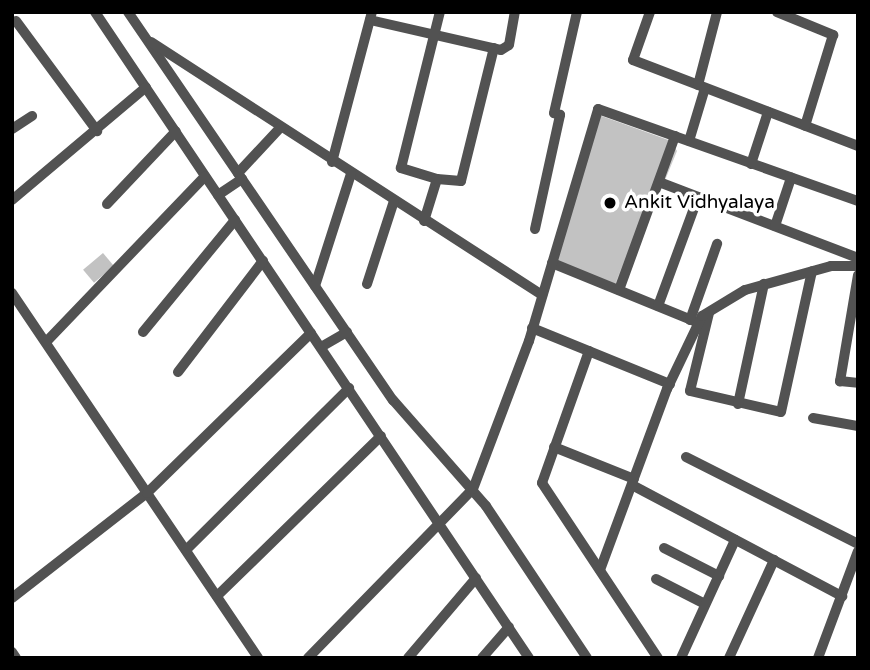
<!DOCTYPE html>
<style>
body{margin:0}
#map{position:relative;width:870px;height:670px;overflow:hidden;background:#fff;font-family:"Varela Round",sans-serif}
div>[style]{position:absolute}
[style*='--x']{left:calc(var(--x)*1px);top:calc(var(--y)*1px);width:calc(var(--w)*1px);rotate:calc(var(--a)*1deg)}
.shadow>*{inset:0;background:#0003}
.building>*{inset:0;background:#c2c2c2;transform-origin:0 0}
.minor>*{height:10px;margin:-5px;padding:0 5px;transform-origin:5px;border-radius:5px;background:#525252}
.dots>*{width:19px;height:19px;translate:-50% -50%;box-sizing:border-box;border:4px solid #fff;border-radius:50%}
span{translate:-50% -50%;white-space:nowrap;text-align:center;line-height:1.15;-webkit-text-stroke:7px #fff;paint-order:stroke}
.poi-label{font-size:19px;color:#000}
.left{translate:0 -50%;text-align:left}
.frame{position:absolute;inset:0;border:14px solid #000;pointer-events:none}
</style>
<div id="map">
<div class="shadow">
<i style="clip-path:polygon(672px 143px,677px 151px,618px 295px,563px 272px)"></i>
</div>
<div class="building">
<i style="clip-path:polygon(596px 114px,674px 142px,613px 288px,556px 264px)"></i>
<i style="left:103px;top:253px;width:17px;height:26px;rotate:50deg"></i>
</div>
<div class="minor">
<i style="--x:95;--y:12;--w:778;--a:56.11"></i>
<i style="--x:128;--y:12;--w:470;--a:55.7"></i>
<i style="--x:393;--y:400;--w:141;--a:48.7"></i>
<i style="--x:486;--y:506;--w:182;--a:56.4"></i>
<i style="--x:650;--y:12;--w:51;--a:109.5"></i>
<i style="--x:633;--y:60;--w:241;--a:20.9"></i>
<i style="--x:777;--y:12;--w:61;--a:22.3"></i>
<i style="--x:833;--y:35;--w:95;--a:107.1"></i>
<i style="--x:370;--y:20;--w:134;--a:12.9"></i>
<i style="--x:501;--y:50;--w:9;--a:-32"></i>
<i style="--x:509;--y:45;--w:34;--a:-80"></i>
<i style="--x:16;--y:21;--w:137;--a:53.6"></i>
<i style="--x:151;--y:42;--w:466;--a:32.9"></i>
<i style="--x:698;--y:85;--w:75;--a:-75.4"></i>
<i style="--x:12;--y:129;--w:24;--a:-33"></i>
<i style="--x:689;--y:141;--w:55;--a:-73.2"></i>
<i style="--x:332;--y:162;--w:155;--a:-75.1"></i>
<i style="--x:751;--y:164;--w:55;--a:-71.9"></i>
<i style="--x:238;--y:173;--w:62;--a:-47"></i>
<i style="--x:437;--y:179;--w:24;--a:5"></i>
<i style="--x:461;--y:181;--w:137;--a:-76.1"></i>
<i style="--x:659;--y:182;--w:213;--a:20.9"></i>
<i style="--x:218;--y:195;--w:29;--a:-34"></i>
<i style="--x:12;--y:200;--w:175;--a:-40.1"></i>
<i style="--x:107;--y:204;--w:100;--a:-46.6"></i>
<i style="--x:424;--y:221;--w:44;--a:-72.8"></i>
<i style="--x:437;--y:179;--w:38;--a:-163"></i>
<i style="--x:401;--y:168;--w:161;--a:-76"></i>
<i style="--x:775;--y:226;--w:51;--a:-71.6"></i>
<i style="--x:535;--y:229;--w:117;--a:-77.6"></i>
<i style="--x:560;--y:115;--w:6;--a:-162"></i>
<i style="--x:554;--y:113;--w:104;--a:-77.2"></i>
<i style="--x:552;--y:263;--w:159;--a:22.2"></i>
<i style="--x:858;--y:275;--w:108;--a:99.6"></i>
<i style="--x:840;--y:381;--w:18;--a:6"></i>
<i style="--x:367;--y:284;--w:87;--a:-72"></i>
<i style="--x:315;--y:286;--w:118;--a:-72.2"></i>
<i style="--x:619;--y:290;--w:164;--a:-70"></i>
<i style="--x:12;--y:293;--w:440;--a:56"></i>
<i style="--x:658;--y:306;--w:116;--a:-69.8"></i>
<i style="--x:709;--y:313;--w:80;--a:103.7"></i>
<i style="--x:690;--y:391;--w:93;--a:13"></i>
<i style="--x:781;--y:412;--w:144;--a:-77.6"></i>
<i style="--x:690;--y:320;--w:81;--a:-70.4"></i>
<i style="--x:532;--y:328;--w:149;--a:22.1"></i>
<i style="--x:143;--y:332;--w:145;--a:-50.6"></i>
<i style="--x:47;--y:341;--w:228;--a:-46.2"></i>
<i style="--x:321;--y:347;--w:30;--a:-30"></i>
<i style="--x:589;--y:351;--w:140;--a:109.6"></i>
<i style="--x:542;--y:483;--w:210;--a:56.5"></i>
<i style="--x:178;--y:372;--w:140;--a:-52.6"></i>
<i style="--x:738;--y:404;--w:123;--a:-77.8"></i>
<i style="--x:813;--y:418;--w:46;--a:10.1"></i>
<i style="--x:554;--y:447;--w:86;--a:21.8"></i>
<i style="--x:686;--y:457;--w:193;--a:26.8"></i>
<i style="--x:632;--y:485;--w:238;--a:27.9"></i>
<i style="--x:664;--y:548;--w:62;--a:27"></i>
<i style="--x:186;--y:550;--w:230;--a:-44.8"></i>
<i style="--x:600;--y:570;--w:193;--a:-69.7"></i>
<i style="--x:667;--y:389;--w:81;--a:-64.4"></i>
<i style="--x:702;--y:316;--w:50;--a:-31.2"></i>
<i style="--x:745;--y:290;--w:89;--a:-15.6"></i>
<i style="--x:831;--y:266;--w:27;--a:0"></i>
<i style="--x:656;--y:579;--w:55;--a:27"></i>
<i style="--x:217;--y:596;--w:229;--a:-44.3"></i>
<i style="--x:12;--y:598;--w:171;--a:-37.9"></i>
<i style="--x:147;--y:493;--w:229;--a:-44.3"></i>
<i style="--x:12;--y:652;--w:7;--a:56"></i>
<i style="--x:308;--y:658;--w:236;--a:-45.7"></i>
<i style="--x:473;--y:489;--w:158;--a:-69.3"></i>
<i style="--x:529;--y:341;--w:242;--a:-73.4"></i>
<i style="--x:598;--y:109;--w:276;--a:19.5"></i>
<i style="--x:408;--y:658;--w:105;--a:-49.6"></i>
<i style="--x:482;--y:658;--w:41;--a:-48.9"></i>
<i style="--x:681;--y:658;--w:130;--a:-65.4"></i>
<i style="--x:729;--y:658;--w:108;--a:-65.3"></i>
<i style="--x:818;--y:658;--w:114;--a:-69.5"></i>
</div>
<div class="dots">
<i style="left:610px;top:203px;background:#000"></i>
</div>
<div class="poi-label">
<span class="left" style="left:624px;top:203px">Ankit Vidhyalaya</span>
</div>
<div class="frame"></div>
</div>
